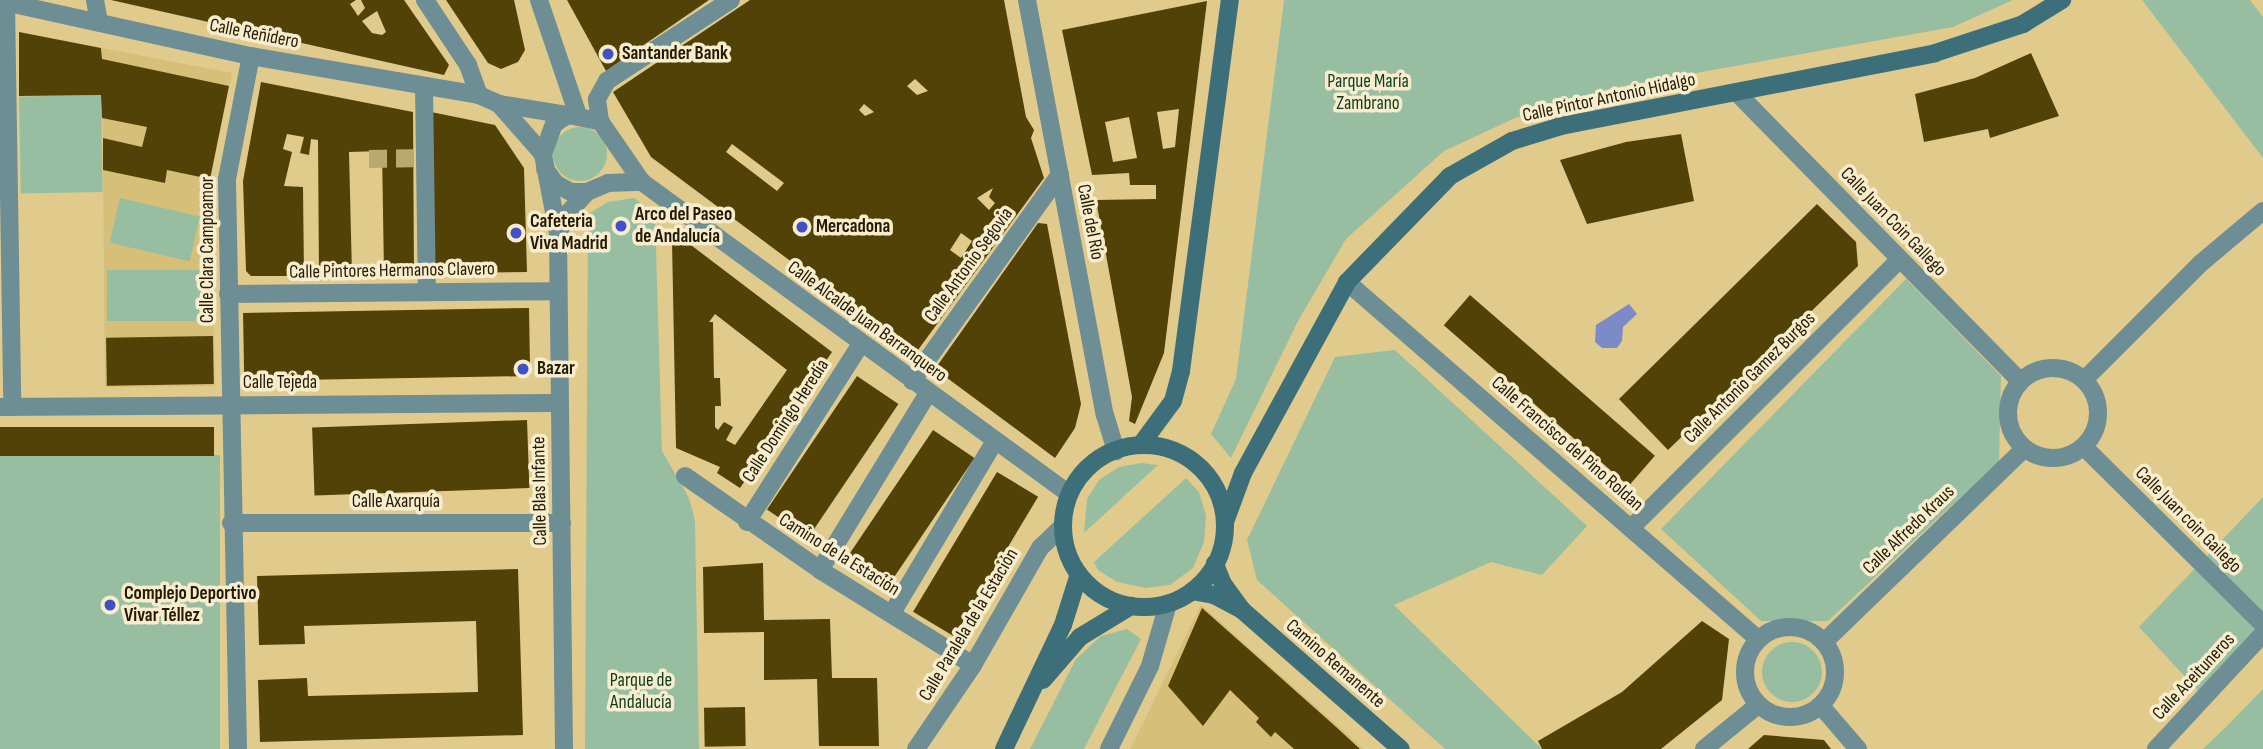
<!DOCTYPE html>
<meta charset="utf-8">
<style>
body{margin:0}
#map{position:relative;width:2263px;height:749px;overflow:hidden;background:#e0cb8d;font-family:"Sofia Sans Condensed",sans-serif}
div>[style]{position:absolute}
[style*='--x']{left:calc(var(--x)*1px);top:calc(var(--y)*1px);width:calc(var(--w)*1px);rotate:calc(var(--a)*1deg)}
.built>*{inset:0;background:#d6bf78}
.green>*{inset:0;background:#98bea1;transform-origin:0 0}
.round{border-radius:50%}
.water>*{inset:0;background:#7a8bc7}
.building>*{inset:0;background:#524207;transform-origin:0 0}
.street-tunnel>*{height:18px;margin-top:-9px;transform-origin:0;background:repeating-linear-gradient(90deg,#baa871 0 18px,transparent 0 27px)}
.street>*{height:18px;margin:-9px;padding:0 9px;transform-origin:9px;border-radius:9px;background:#6e8e95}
.street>.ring{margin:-9px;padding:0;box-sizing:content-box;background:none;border:18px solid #6e8e95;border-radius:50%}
.secondary>*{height:18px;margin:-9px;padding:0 9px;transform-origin:9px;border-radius:9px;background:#3d6f7a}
.secondary>.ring{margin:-9px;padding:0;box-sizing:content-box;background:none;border:18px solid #3d6f7a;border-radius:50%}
.dots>*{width:19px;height:19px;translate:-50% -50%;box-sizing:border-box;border:4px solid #f7edce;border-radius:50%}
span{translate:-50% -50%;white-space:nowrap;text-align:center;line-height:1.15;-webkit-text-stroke:7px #f7edce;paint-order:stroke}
.street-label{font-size:19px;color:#231b03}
.poi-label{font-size:19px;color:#231b03;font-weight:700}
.left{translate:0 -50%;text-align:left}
.park-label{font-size:19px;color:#0c3d1f}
</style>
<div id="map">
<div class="built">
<i style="clip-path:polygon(102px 48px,232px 73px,210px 181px,215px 386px,105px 387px)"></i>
<i style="clip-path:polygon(1201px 605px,1364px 749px,1130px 749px)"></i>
</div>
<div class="green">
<i style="clip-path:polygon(1284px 0,2013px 0,1953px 27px,1612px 88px,1515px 118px,1444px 151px,1346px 239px,1298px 321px,1231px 458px,1211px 434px,1236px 379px)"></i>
<i style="clip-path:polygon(2142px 0,2250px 0,2263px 17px,2263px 158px)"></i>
<i style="left:101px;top:95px;width:97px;height:82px;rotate:89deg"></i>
<i class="round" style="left:553px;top:127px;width:54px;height:54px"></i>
<i style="left:120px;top:198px;width:82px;height:46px;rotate:13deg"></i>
<i style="clip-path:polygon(634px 198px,655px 213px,662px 451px,689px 498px,695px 521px,699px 749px,585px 749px,588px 214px,608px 202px)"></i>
<i style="left:208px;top:270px;width:51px;height:101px;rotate:90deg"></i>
<i style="clip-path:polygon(1906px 279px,2001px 376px,1999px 461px,1828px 621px,1761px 621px,1661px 529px)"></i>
<i style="clip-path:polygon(1395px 350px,1587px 526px,1542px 575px,1491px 562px,1394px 605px,1542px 749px,1445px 749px,1257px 580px,1247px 540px,1335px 357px)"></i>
<i style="left:220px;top:455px;width:294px;height:220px;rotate:90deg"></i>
<i style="clip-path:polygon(1141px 463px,1158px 465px,1084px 533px,1087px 499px,1099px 480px,1119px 467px)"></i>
<i style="clip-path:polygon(1186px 478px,1199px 492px,1206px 516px,1204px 542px,1193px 568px,1170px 585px,1146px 588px,1117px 582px,1098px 570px,1094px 562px)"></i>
<i style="clip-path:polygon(2263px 497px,2263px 627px,2200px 693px,2139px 627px)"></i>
<i style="clip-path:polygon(1127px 629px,1141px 639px,1084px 749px,1030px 749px,1076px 659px,1101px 636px)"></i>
<i class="round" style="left:1762px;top:642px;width:60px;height:60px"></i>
<i style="clip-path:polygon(2263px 689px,2263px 749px,2203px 749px,2227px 726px)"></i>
</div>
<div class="water">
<i style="clip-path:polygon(1629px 304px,1637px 314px,1623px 327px,1622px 341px,1617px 348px,1602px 348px,1595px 342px,1596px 325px)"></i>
</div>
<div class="building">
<i style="clip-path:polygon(evenodd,111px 0,356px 0,350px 4px,358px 16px,365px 8px,361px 0,404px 0,449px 65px,444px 75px,111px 0,377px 11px,386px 32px,382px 35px,372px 33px,362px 21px,377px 11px)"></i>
<i style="clip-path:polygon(446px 0,514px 0,525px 50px,518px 62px,501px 69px,488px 63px)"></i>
<i style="clip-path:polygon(567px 0,709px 0,606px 71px)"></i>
<i style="clip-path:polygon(evenodd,750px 0,1004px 0,1026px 117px,1034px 130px,1031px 138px,1044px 178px,915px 354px,651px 157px,613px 92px,750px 0,915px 79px,928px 91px,917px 95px,907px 86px,915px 79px,750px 0,864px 104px,874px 112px,865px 116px,859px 110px,864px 104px,750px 0,732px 144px,784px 183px,777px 191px,726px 152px,732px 144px,750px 0,993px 188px,989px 197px,995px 203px,989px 210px,977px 198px,993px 188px,750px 0,961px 233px,972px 241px,961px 258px,950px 250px,961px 233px)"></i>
<i style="clip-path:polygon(evenodd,1207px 1px,1164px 353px,1135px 424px,1129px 421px,1132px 397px,1096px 200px,1156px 199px,1156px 185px,1130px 185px,1129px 173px,1092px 175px,1062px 30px,1207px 1px,1179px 109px,1175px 147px,1163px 149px,1157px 112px,1179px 109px,1207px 1px,1129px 117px,1137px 158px,1113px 162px,1105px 122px,1129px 117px)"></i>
<i style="clip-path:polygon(19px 32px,101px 48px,102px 59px,229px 86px,210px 179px,167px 170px,165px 183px,103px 170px,103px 138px,142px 147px,147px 127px,102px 118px,101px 95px,19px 96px)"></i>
<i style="clip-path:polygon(2031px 53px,2059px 116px,1990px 138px,1988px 129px,1924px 142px,1915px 94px,1975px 78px)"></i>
<i style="clip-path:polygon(261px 82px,413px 112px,414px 274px,384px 274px,382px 151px,349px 152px,352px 275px,319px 275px,318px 140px,311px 139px,309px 155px,300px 153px,304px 137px,287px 134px,283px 149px,292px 152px,284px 186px,303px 187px,304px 276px,251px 276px,246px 271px,243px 181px)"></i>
<i style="clip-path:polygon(431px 112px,495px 125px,524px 168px,527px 272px,433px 273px)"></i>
<i style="clip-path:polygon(1681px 134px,1694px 201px,1587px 224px,1560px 160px,1626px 142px)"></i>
<i style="clip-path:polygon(1817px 204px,1856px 242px,1858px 266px,1668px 450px,1619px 399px)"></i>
<i style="clip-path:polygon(1038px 223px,1047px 224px,1081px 404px,1075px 428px,1055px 458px,935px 369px)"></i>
<i style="clip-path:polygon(evenodd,679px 236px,832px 352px,740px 488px,717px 473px,720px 467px,676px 448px,672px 241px,679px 236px,715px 314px,787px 370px,735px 445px,726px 440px,733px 427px,724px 422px,718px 430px,715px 427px,715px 406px,721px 406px,720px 378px,714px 378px,713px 322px,709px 322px,715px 314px)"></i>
<i style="left:1470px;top:295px;width:245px;height:40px;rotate:41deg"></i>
<i style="left:529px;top:308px;width:68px;height:286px;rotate:89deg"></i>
<i style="left:213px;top:336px;width:48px;height:107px;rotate:89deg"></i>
<i style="left:857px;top:376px;width:50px;height:161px;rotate:34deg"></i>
<i style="left:527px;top:420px;width:68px;height:215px;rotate:88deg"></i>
<i style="left:214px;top:427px;width:29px;height:214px;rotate:90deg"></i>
<i style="left:933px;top:430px;width:50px;height:161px;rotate:34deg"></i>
<i style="left:997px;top:472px;width:48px;height:163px;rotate:31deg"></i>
<i style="clip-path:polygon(763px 563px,764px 620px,830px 619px,832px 678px,877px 678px,879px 746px,819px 746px,817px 679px,764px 680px,764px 632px,704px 633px,703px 567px)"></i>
<i style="clip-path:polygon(518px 569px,523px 735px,260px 742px,258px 680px,307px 678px,308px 696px,478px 692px,476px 621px,304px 626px,305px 644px,259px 645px,257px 576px)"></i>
<i style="clip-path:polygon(1202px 608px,1335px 726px,1360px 749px,1294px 749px,1275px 732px,1271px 737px,1256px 722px,1259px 718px,1230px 690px,1203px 726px,1168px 686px)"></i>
<i style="clip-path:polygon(1702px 621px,1729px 639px,1722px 700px,1661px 749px,1542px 749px,1538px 741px,1622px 692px)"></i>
<i style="left:745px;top:707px;width:39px;height:41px;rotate:89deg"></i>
<i style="clip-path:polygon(1764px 735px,1824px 740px,1831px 749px,1748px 749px)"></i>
</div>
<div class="street-tunnel">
<i style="--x:369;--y:159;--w:56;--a:-1"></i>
</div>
<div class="street">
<i style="--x:95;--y:0;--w:23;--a:80"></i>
<i style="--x:425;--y:0;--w:78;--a:56.5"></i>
<i style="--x:468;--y:65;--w:32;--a:70"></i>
<i style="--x:539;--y:0;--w:121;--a:71.3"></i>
<i style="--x:1027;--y:0;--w:422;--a:79.4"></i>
<i style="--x:1105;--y:415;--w:38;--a:73"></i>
<i style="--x:0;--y:1;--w:257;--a:12.4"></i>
<i style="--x:251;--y:56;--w:231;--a:9.7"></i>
<i style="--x:479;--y:95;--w:22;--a:24"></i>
<i style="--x:499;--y:104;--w:70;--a:9.1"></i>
<i style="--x:6;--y:3;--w:404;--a:89.1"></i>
<i style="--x:424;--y:86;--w:205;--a:89.2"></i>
<i style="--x:1736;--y:92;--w:405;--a:45.5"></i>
<i style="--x:499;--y:104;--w:67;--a:48.7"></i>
<i style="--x:600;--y:121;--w:22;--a:-98"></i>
<i style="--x:597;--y:99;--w:21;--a:-61"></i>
<i style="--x:607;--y:81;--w:148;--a:-33.2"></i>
<i style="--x:545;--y:169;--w:19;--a:54"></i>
<i style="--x:556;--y:184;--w:17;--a:28"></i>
<i style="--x:571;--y:192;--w:16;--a:0"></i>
<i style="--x:587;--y:192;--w:23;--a:-23"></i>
<i style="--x:608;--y:183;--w:34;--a:-2"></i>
<i style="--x:558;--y:233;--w:24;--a:-62"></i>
<i style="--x:569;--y:212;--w:27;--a:-48"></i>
<i style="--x:1347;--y:282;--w:544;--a:40.98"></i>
<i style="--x:228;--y:294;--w:329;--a:-0.5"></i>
<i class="ring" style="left:2008px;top:368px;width:72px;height:72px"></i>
<i style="--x:2084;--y:380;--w:165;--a:-45"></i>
<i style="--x:2201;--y:263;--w:81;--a:-40"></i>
<i style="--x:912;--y:381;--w:254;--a:-54.4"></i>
<i style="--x:0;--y:407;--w:559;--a:-0.41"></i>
<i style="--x:2084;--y:447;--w:252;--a:44.7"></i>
<i style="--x:685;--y:476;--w:165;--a:34.8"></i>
<i style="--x:820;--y:570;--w:180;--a:31.8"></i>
<i style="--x:747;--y:522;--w:211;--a:-57.4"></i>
<i style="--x:231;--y:523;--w:331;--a:0"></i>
<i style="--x:1631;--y:528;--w:380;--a:-45"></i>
<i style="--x:820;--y:570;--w:207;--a:-58.6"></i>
<i style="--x:892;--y:613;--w:200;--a:-59.1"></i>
<i class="ring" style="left:1745px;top:627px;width:72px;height:72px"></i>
<i style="--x:1824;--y:642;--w:278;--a:-44"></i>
<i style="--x:1821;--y:706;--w:57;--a:49.3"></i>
<i style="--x:238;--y:749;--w:570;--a:-91.11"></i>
<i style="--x:227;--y:179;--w:125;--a:-79"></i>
<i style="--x:564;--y:749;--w:516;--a:-90.67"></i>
<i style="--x:558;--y:233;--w:80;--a:-100.8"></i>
<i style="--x:543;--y:154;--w:32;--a:-70"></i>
<i style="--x:554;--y:124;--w:17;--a:-33"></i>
<i style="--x:568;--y:115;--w:33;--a:11"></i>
<i style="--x:600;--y:121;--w:74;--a:55.5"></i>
<i style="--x:642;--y:182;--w:529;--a:36.15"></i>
<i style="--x:916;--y:749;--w:102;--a:-55.8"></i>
<i style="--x:973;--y:665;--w:135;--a:-60.2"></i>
<i style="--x:1040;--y:548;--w:30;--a:-44"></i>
<i style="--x:1109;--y:749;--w:93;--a:-63.7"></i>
<i style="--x:1150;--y:666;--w:65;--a:-73.8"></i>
<i style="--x:1704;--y:749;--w:70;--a:-39.2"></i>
<i style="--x:2156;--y:749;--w:157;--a:-47.1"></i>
</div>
<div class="secondary">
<i style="--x:1142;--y:443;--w:52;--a:-53.6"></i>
<i style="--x:1173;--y:401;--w:31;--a:-75"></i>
<i style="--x:1181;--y:371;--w:374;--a:-82.5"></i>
<i class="ring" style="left:1063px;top:445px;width:144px;height:144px"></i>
<i style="--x:1225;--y:522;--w:52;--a:-69.8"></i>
<i style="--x:1243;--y:473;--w:217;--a:-61.4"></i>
<i style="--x:1347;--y:282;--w:148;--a:-45.8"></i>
<i style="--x:1450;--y:176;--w:71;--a:-29.4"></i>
<i style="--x:1512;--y:141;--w:51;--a:-17"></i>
<i style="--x:1561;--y:126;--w:381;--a:-11"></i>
<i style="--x:1935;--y:53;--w:93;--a:-18.2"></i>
<i style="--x:2023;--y:24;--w:46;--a:-31.6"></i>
<i style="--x:1192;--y:591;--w:22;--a:10"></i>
<i style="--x:1214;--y:595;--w:32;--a:28"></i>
<i style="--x:1242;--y:610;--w:32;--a:-126"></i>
<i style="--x:1223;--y:584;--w:22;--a:-112"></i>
<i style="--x:1242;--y:610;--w:211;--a:41.2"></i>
<i style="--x:1043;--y:680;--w:57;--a:-49.3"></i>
<i style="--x:1080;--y:637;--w:60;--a:-31.3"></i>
<i style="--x:1004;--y:749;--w:137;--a:-64.6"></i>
<i style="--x:1063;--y:625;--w:53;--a:-72.6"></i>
</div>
<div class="dots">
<i style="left:608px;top:54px;background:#4151c5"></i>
<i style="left:621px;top:226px;background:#4151c5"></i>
<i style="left:802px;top:227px;background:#4151c5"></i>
<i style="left:516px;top:233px;background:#4151c5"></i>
<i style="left:523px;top:369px;background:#4151c5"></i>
<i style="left:110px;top:605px;background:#4151c5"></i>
</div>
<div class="street-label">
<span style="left:254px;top:34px;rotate:11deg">Calle Reñidero</span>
<span style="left:1609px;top:98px;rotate:-12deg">Calle Pintor Antonio Hidalgo</span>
<span style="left:1090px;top:222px;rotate:79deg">Calle del Río</span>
<span style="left:1893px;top:222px;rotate:46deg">Calle Juan Coin Gallego</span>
<span style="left:208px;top:250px;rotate:-90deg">Calle Clara Campoamor</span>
<span style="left:969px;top:265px;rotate:-54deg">Calle Antonio Segovia</span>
<span style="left:392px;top:271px;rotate:-1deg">Calle Pintores Hermanos Clavero</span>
<span style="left:867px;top:322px;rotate:36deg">Calle Alcalde Juan Barranquero</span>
<span style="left:1750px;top:378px;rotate:-45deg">Calle Antonio Gamez Burgos</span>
<span style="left:280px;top:383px">Calle Tejeda</span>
<span style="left:786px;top:421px;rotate:-57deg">Calle Domingo Heredia</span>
<span style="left:1567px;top:444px;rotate:41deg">Calle Francisco del Pino Roldan</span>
<span style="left:540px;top:491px;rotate:-91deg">Calle Blas Infante</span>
<span style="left:396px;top:502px">Calle Axarquía</span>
<span style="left:2188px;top:520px;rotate:45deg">Calle Juan coin Gailego</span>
<span style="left:1909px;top:530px;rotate:-44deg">Calle Alfredo Kraus</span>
<span style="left:839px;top:555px;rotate:32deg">Camino de la Estación</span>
<span style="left:969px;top:625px;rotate:-59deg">Calle Paralela de la Estación</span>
<span style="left:1335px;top:664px;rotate:41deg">Camino Remanente</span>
<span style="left:2194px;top:677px;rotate:-47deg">Calle Aceituneros</span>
</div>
<div class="poi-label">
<span class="left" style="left:622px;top:54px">Santander Bank</span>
<span class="left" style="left:635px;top:226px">Arco del Paseo<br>de Andalucía</span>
<span class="left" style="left:530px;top:233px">Cafeteria<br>Viva Madrid</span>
<span class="left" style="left:816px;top:227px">Mercadona</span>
<span class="left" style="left:537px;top:369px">Bazar</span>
<span class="left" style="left:124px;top:605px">Complejo Deportivo<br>Vivar Téllez</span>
</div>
<div class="park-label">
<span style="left:1368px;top:93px">Parque María<br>Zambrano</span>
<span style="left:641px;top:692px">Parque de<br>Andalucía</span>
</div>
</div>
